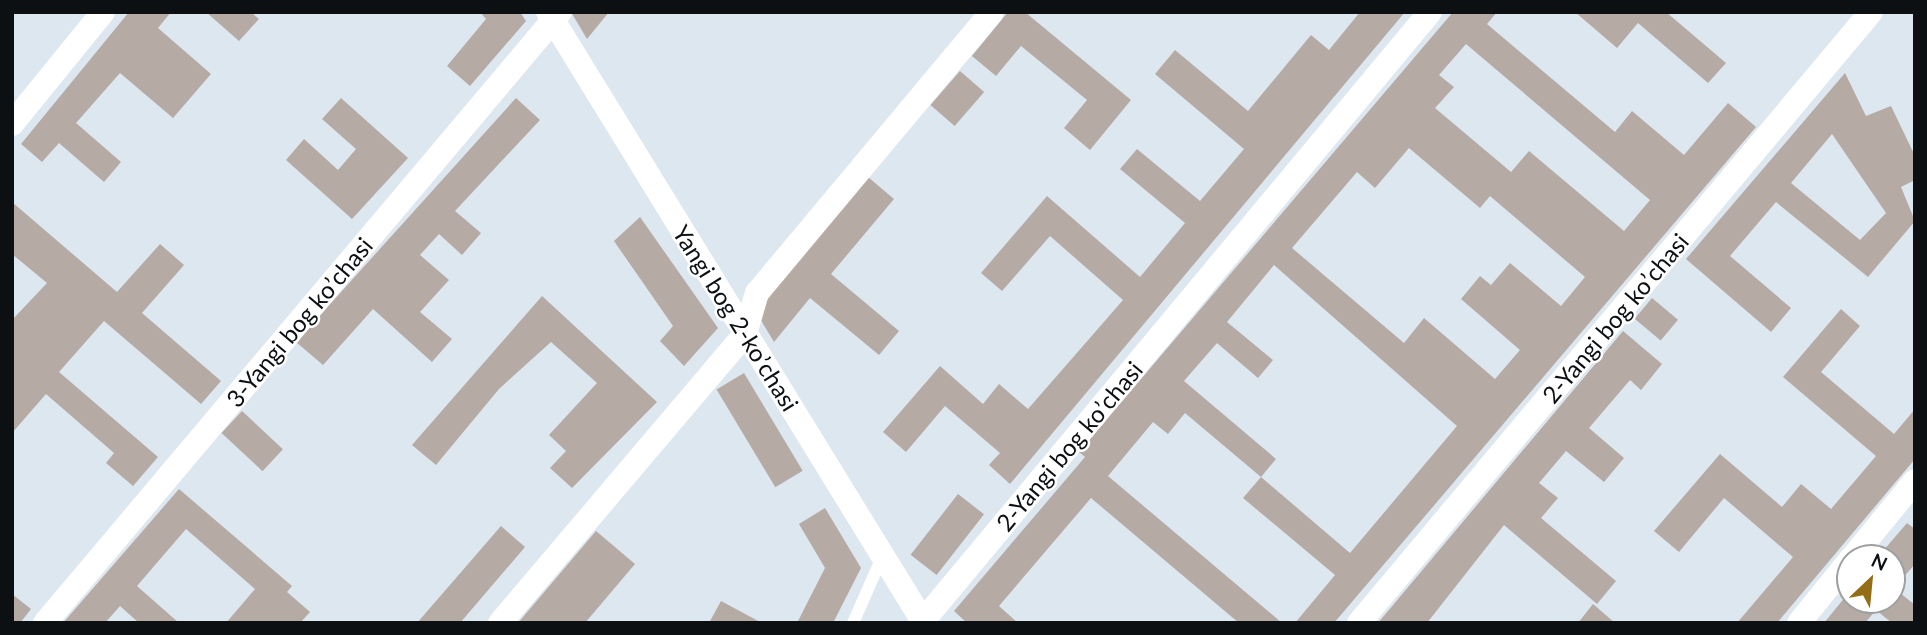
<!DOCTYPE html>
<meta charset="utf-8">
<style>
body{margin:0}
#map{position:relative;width:1927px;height:635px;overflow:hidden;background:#dde7ef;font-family:Lato,sans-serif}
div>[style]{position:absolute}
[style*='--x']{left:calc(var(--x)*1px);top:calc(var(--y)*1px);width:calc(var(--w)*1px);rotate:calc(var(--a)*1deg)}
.building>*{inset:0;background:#b6aaa5;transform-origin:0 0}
.lane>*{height:12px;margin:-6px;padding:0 6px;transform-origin:6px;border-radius:6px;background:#fff}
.street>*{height:24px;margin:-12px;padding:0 12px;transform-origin:12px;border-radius:12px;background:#fff}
span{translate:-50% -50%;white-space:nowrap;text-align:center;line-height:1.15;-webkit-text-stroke:5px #fff;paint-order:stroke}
.street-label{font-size:24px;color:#0d1013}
.frame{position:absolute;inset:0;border:14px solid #0d1013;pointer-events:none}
.north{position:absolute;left:1836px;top:544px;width:70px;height:70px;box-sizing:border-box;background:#fff;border:2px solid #9e9fa1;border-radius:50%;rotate:26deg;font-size:19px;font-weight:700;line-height:28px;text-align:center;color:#0d1013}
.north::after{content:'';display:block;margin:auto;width:24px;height:32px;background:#946e17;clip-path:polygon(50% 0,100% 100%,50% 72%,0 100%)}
</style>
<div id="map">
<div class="building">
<i style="clip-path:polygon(129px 12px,171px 12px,158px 28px,211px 74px,173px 118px,120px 73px,76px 123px,121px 162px,104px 182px,59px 143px,42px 162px,21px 144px)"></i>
<i style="clip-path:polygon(206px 12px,251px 12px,259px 19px,239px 41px)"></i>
<i style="clip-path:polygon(480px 12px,520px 12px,526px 21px,470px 86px,447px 66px,486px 19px)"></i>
<i style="clip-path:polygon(571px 12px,609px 12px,587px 39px)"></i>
<i style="clip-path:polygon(1008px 12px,1025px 12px,1131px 100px,1090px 150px,1064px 128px,1087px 100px,1021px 46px,996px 76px,972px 56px)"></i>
<i style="clip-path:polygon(1360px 12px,1405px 12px,1010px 484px,989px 465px,1000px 453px,945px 406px,906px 452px,883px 432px,940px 366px,983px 404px,999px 384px,1028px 409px,1123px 300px,1050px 236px,1002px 291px,981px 273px,1047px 196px,1140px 277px,1185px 223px,1120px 169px,1137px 149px,1200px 201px,1244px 149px,1155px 74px,1175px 50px,1248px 111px,1311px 35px,1329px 50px)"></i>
<i style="clip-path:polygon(evenodd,1453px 12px,1497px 12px,1487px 24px,1615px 132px,1632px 111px,1684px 155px,1728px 103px,1756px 127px,1334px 623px,1295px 623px,1335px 575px,1243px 498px,1261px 477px,1185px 413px,1168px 434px,1153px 422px,1108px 476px,1282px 623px,1239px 623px,1091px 498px,999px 606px,1018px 623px,967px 623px,954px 611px,1085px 457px,1079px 452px,1453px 12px,1466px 44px,1650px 200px,1624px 231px,1529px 151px,1511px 172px,1435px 108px,1454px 87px,1439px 75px,1466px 44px,1453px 12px,1409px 148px,1480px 208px,1490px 196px,1585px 277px,1561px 306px,1510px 263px,1491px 285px,1480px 276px,1461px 299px,1520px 350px,1495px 379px,1424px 318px,1404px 343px,1292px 248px,1357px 172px,1375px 188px,1409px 148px,1453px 12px,1274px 265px,1457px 426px,1350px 553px,1261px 477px,1276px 459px,1184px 381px,1217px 343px,1258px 378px,1273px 360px,1227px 322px,1274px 265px)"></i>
<i style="clip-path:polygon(1575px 12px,1666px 12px,1726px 63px,1708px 83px,1638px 23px,1617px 48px)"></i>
<i style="left:960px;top:71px;width:32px;height:45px;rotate:41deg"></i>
<i style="clip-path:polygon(evenodd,1845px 73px,1866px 116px,1891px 106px,1915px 156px,1915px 180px,1901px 187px,1915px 221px,1868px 277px,1776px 202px,1730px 256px,1791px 308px,1771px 332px,1686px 259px,1845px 73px,1832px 134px,1886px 213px,1860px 240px,1791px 183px,1832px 134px)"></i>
<i style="clip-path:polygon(341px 98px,408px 158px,352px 219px,286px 160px,304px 139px,338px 170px,356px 149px,322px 119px)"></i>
<i style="clip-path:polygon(516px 98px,540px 120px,455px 211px,481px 233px,462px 255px,439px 234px,420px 255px,449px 280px,420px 312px,452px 339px,432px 362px,373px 309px,323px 365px,296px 342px)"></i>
<i style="clip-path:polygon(868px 177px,894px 199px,831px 274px,899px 331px,879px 355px,810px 298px,774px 342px,756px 312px)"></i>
<i style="clip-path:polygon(12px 202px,117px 292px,160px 244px,184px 265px,142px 313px,221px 381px,201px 404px,104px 321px,59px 372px,158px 457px,133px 486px,106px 463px,114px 453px,46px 394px,12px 433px,12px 320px,47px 283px,12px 254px)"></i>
<i style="clip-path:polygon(640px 217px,718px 328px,684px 366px,660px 341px,673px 326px,614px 241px)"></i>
<i style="clip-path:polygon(542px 296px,657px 402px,572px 488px,550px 468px,566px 451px,549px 435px,597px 383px,551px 342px,499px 389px,436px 465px,412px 445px)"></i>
<i style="left:1652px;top:298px;width:34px;height:27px;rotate:40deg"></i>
<i style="clip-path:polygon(1841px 309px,1860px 326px,1821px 372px,1894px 434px,1915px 409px,1915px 459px,1777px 623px,1737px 623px,1793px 557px,1724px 498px,1679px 552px,1654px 531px,1720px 454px,1782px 507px,1801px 484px,1831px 509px,1876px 456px,1783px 377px)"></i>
<i style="clip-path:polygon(1623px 331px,1662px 364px,1641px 390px,1630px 380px,1589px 428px,1624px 458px,1604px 482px,1566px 451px,1539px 483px,1558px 498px,1541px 518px,1616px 581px,1597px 604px,1504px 525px,1427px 623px,1378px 623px)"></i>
<i style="left:744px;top:373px;width:114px;height:32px;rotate:59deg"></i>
<i style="left:242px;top:411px;width:56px;height:30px;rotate:43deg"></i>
<i style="clip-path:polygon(179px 489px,292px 586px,287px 592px,310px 612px,300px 623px,226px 623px,255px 589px,186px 529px,137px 586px,179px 623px,139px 623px,120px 606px,105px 623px,63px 623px)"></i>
<i style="left:958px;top:494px;width:33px;height:77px;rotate:38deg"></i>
<i style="clip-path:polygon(825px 508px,861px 568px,833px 623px,797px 623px,825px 568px,799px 524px)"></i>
<i style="clip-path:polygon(1907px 523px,1915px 529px,1915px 564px,1894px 588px,1915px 605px,1915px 623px,1892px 623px,1876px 610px,1865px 623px,1824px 623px,1850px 591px,1850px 600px,1892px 600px,1892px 558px,1877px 558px)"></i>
<i style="clip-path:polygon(501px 526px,525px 547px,460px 623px,417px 623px)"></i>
<i style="clip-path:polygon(596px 531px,635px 564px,585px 623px,518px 623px)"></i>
<i style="clip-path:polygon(12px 594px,31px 609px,20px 623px,12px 623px)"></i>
<i style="clip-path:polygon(721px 601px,762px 623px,709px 623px)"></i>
<i style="clip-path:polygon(1593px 604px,1615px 623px,1578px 623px)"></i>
</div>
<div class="lane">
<i style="--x:853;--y:623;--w:74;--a:-66.2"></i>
</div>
<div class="street">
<i style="--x:548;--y:12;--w:717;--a:58.39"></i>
<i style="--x:12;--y:124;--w:144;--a:-50.9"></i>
<i style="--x:1852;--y:558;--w:99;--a:-50.7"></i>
<i style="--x:923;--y:621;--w:792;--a:-50.22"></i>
<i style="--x:45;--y:623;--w:799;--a:-49.87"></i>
<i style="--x:500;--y:623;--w:379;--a:-49.7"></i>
<i style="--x:745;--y:334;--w:43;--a:-73.7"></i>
<i style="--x:757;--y:293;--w:366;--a:-50.1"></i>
<i style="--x:1359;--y:623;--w:797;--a:-50.04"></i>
<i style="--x:1799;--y:623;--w:81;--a:-51"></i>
</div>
<div class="street-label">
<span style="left:736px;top:318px;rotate:58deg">Yangi bog 2-koʼchasi</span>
<span style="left:1615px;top:318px;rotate:-50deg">2-Yangi bog koʼchasi</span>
<span style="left:299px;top:322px;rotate:-50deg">3-Yangi bog koʼchasi</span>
<span style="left:1069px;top:446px;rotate:-50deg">2-Yangi bog koʼchasi</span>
</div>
<div class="frame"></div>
<div class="north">N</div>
</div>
